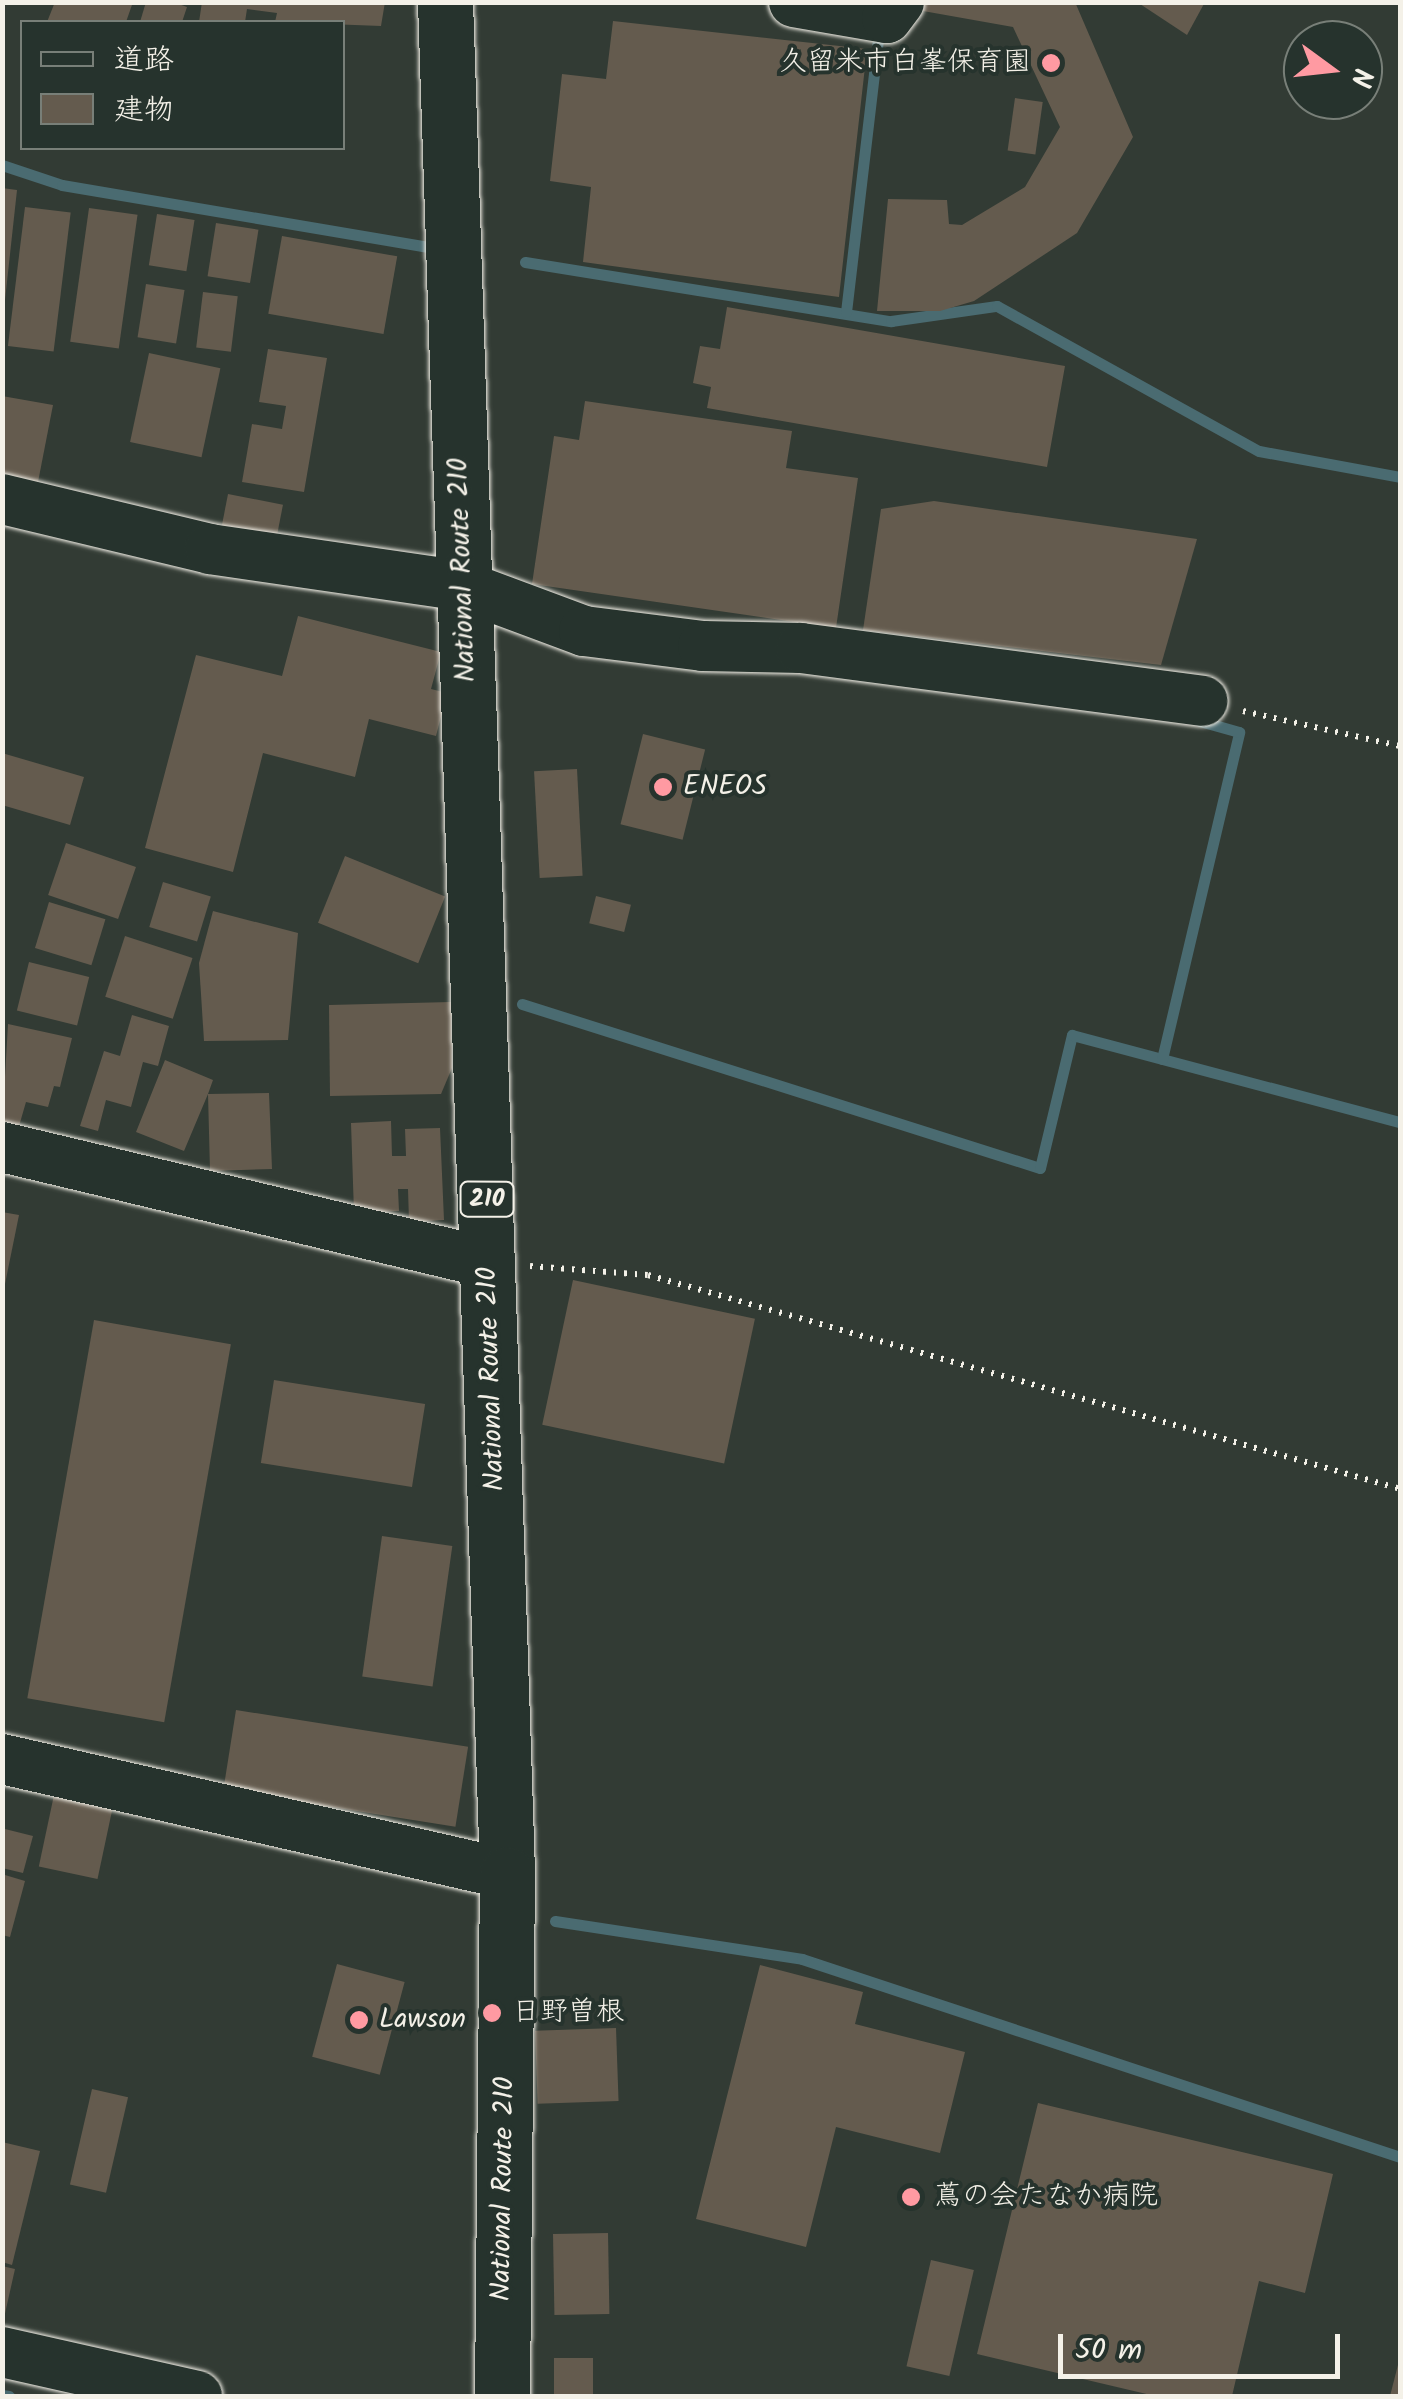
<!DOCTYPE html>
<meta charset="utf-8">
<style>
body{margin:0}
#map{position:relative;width:1403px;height:2399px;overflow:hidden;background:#323b34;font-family:Kalam,"Klee One",sans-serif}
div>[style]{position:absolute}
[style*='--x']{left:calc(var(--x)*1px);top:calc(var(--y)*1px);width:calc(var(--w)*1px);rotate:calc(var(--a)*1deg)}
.stream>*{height:11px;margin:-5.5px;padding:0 5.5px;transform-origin:5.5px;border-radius:5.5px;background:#4a6b71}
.building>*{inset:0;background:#645b4e;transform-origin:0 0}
.path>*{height:6px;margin-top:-3px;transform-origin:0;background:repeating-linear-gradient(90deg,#f4f1e8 0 2.5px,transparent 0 10.5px)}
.roads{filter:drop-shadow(0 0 2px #f4f1e8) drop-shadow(0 0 2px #f4f1e8)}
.minor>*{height:50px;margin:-25px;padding:0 25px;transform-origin:25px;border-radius:25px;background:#26332d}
.highway>*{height:55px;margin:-27.5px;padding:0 27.5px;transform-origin:27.5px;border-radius:27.5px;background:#26332d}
.dots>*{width:28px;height:28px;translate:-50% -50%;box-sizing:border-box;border:5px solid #26332d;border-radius:50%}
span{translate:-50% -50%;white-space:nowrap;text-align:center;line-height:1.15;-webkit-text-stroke:8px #26332d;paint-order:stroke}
.shield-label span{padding:2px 8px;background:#26332d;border:2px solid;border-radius:8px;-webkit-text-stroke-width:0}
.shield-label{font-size:25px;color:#f4f1e8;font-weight:700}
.poi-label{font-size:28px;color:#f4f1e8}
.right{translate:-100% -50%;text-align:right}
.left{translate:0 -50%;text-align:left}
.street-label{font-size:28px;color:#f4f1e8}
.frame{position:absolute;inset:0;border:5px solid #f4f1e8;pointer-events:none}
.legend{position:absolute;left:20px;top:20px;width:325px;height:130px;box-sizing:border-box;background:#26332d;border:2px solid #787f78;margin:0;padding:12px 18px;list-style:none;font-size:30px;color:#f4f1e8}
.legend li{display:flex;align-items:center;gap:20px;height:50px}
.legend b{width:50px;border:2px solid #787f78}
.north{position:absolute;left:1283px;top:20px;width:100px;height:100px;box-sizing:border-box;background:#26332d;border:2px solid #787f78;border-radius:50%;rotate:105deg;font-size:28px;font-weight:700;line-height:40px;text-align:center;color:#f4f1e8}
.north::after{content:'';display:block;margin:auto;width:35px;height:45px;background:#ff9aa2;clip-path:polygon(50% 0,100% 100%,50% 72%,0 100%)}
.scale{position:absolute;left:1058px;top:2334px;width:282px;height:45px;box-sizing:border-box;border:5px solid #f4f1e8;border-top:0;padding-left:12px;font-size:30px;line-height:35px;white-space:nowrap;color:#f4f1e8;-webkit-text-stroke:8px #26332d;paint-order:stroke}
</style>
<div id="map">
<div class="stream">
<i style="--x:2;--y:165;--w:63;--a:18.4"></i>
<i style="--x:62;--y:185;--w:373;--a:9.6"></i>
<i style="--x:525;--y:262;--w:371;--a:9.2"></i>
<i style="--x:891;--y:321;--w:107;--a:-8.1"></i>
<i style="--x:997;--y:306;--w:299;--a:29"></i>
<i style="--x:1259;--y:451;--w:143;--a:10.4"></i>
<i style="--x:846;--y:312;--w:282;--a:-83.3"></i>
<i style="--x:522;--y:1004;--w:543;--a:17.57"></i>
<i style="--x:1040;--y:1168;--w:137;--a:-76.5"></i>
<i style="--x:1072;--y:1035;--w:339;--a:14.9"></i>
<i style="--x:1162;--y:1059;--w:336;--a:-76.7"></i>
<i style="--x:1239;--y:732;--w:41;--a:-164.2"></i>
<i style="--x:555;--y:1921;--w:250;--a:8.7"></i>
<i style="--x:802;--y:1959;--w:630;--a:18.32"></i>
<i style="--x:2;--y:2395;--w:7;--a:8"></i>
</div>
<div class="building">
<i style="clip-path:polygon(55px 2px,133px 2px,126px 22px,47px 22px)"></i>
<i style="clip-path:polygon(146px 2px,173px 2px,187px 7px,182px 22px,140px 22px)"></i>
<i style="clip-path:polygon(202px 2px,385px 2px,381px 26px,275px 22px,277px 13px,247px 9px,245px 22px,199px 22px)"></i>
<i style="clip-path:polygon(925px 2px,1075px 2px,1133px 137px,1077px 233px,974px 301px,940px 311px,877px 311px,888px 199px,947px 200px,949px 224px,962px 225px,1025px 187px,1060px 127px,1013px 27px,923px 11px)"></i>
<i style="clip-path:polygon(1137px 2px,1205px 2px,1187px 35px)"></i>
<i style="clip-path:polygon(613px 21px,867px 49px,839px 297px,583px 262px,591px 187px,550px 181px,562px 74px,606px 79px)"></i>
<i style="left:1015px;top:98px;width:28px;height:53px;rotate:8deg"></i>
<i style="clip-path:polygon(2px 188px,17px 190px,5px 300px,2px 300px)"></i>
<i style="left:25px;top:207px;width:46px;height:140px;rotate:7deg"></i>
<i style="left:89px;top:208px;width:49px;height:135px;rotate:8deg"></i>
<i style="left:157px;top:214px;width:38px;height:52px;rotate:9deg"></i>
<i style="left:216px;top:223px;width:43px;height:54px;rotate:9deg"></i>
<i style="left:282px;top:236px;width:117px;height:79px;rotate:10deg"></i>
<i style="left:146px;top:284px;width:39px;height:54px;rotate:9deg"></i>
<i style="left:203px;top:292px;width:35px;height:56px;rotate:7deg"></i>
<i style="clip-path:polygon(727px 307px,1065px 366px,1047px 467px,707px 408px,711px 387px,693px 383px,700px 346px,720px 349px)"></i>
<i style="clip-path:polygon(268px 349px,327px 358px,304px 492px,242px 482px,252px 424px,282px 429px,286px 406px,259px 402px)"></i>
<i style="left:149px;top:353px;width:73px;height:91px;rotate:12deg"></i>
<i style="clip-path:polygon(2px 396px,53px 405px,38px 482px,2px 474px)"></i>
<i style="clip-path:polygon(585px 401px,792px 431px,786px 468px,858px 478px,836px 628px,532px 584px,554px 436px,579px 440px)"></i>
<i style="left:228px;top:494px;width:56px;height:41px;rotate:11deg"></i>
<i style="clip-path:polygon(934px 501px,1197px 539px,1161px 665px,863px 630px,881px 509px)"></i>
<i style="clip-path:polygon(298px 616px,441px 652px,431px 689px,447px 693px,436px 736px,369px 719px,355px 777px,263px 753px,233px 872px,145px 848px,196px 655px,282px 676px)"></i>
<i style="left:643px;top:734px;width:64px;height:93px;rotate:14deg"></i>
<i style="clip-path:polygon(2px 753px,84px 777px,70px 825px,2px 805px)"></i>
<i style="left:577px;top:769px;width:107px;height:43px;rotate:87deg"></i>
<i style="left:66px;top:843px;width:74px;height:55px;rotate:19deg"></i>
<i style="left:345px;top:856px;width:108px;height:72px;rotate:22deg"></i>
<i style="left:163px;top:882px;width:50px;height:47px;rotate:17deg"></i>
<i style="left:596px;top:896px;width:36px;height:28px;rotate:14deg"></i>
<i style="left:49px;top:902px;width:59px;height:48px;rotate:17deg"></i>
<i style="clip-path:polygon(213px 911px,298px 933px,288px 1040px,204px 1041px,199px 963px)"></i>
<i style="left:125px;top:936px;width:71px;height:64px;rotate:18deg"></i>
<i style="left:29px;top:962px;width:62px;height:50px;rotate:14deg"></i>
<i style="clip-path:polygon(451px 1002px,452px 1068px,441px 1094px,330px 1096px,329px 1005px)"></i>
<i style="clip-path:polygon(132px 1015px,169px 1026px,158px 1066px,143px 1062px,131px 1107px,106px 1100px,98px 1131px,80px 1126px,104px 1051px,120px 1056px)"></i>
<i style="clip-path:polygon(8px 1024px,72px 1038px,60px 1087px,54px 1086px,48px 1107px,26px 1102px,17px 1133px,2px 1129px)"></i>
<i style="clip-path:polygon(165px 1060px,213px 1080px,208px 1094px,269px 1093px,272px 1169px,210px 1171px,208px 1094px,184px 1151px,136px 1132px)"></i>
<i style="clip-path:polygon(391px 1121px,392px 1156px,406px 1156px,405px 1129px,440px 1128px,444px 1220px,409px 1222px,408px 1189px,398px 1189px,399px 1211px,354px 1213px,351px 1123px)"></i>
<i style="clip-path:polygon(2px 1212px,19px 1215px,4px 1289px,2px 1288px)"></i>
<i style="left:573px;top:1280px;width:186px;height:148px;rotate:12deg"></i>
<i style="left:94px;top:1320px;width:139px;height:384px;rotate:10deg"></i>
<i style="left:274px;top:1380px;width:153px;height:84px;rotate:9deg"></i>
<i style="left:382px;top:1536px;width:71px;height:142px;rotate:8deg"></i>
<i style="left:236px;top:1710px;width:235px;height:81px;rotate:9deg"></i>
<i style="left:54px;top:1795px;width:60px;height:73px;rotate:12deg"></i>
<i style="clip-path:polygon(5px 1829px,33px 1836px,23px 1873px,2px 1868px)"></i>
<i style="clip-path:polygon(5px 1875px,25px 1881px,10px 1937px,2px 1935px)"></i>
<i style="left:337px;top:1964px;width:70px;height:96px;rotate:15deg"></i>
<i style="clip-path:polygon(760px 1965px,863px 1992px,855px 2024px,965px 2052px,940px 2153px,836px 2127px,806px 2247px,696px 2219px)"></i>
<i style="left:616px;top:2028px;width:73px;height:81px;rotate:88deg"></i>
<i style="left:92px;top:2089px;width:37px;height:98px;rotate:13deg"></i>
<i style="clip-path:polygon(1038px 2103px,1333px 2174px,1305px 2293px,1259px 2281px,1232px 2396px,1155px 2396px,977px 2354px)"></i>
<i style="clip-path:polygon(2px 2142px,40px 2151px,12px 2265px,2px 2262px)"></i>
<i style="left:608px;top:2233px;width:81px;height:55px;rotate:89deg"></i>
<i style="left:931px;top:2260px;width:44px;height:109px;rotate:13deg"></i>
<i style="clip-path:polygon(2px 2266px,15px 2269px,4px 2318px,2px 2318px)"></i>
<i style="left:554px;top:2358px;width:39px;height:38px"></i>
<i style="clip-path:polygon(1399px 2361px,1400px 2396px,1390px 2396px)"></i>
</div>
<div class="path">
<i style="--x:1243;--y:711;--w:161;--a:12.6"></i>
<i style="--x:530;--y:1266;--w:118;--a:4.4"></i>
<i style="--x:648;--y:1275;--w:782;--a:15.88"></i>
</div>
<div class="roads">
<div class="minor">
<i style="--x:794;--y:2;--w:94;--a:9.8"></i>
<i style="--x:887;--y:18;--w:20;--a:-53"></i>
<i style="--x:2;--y:499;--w:214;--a:13.5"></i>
<i style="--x:210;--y:549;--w:256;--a:8.3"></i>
<i style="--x:463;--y:586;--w:129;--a:20.4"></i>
<i style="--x:584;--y:631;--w:120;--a:7.2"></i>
<i style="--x:703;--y:646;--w:98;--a:1.2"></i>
<i style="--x:801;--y:648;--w:405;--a:7.5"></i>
<i style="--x:2;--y:1147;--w:501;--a:13.4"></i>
<i style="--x:2;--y:1759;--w:518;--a:12.83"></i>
<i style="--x:2;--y:2352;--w:200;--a:12.7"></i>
</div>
<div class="highway">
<i style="--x:445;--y:2;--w:1873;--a:88.1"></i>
<i style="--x:507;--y:1874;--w:522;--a:90.55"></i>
</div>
</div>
<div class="dots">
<i style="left:1051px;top:63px;background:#ff9aa2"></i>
<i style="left:663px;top:787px;background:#ff9aa2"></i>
<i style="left:492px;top:2013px;background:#ff9aa2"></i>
<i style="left:359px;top:2020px;background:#ff9aa2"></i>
<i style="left:911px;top:2197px;background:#ff9aa2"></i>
</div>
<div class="shield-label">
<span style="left:487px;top:1199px">210</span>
</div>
<div class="poi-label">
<span class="right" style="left:1031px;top:63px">久留米市白峯保育園</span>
<span class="left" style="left:683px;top:787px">ENEOS</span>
<span class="left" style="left:512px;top:2013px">日野曽根</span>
<span class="left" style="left:379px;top:2020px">Lawson</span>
<span class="left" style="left:934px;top:2197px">蔦の会たなか病院</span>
</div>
<div class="street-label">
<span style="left:463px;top:570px;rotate:-92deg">National Route 210</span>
<span style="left:492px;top:1379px;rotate:-92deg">National Route 210</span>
<span style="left:504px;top:2189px;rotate:-89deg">National Route 210</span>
</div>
<div class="frame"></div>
<ul class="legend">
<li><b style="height:12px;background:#26332d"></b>道路</li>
<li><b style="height:28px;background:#645b4e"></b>建物</li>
</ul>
<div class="north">N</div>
<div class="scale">50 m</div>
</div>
